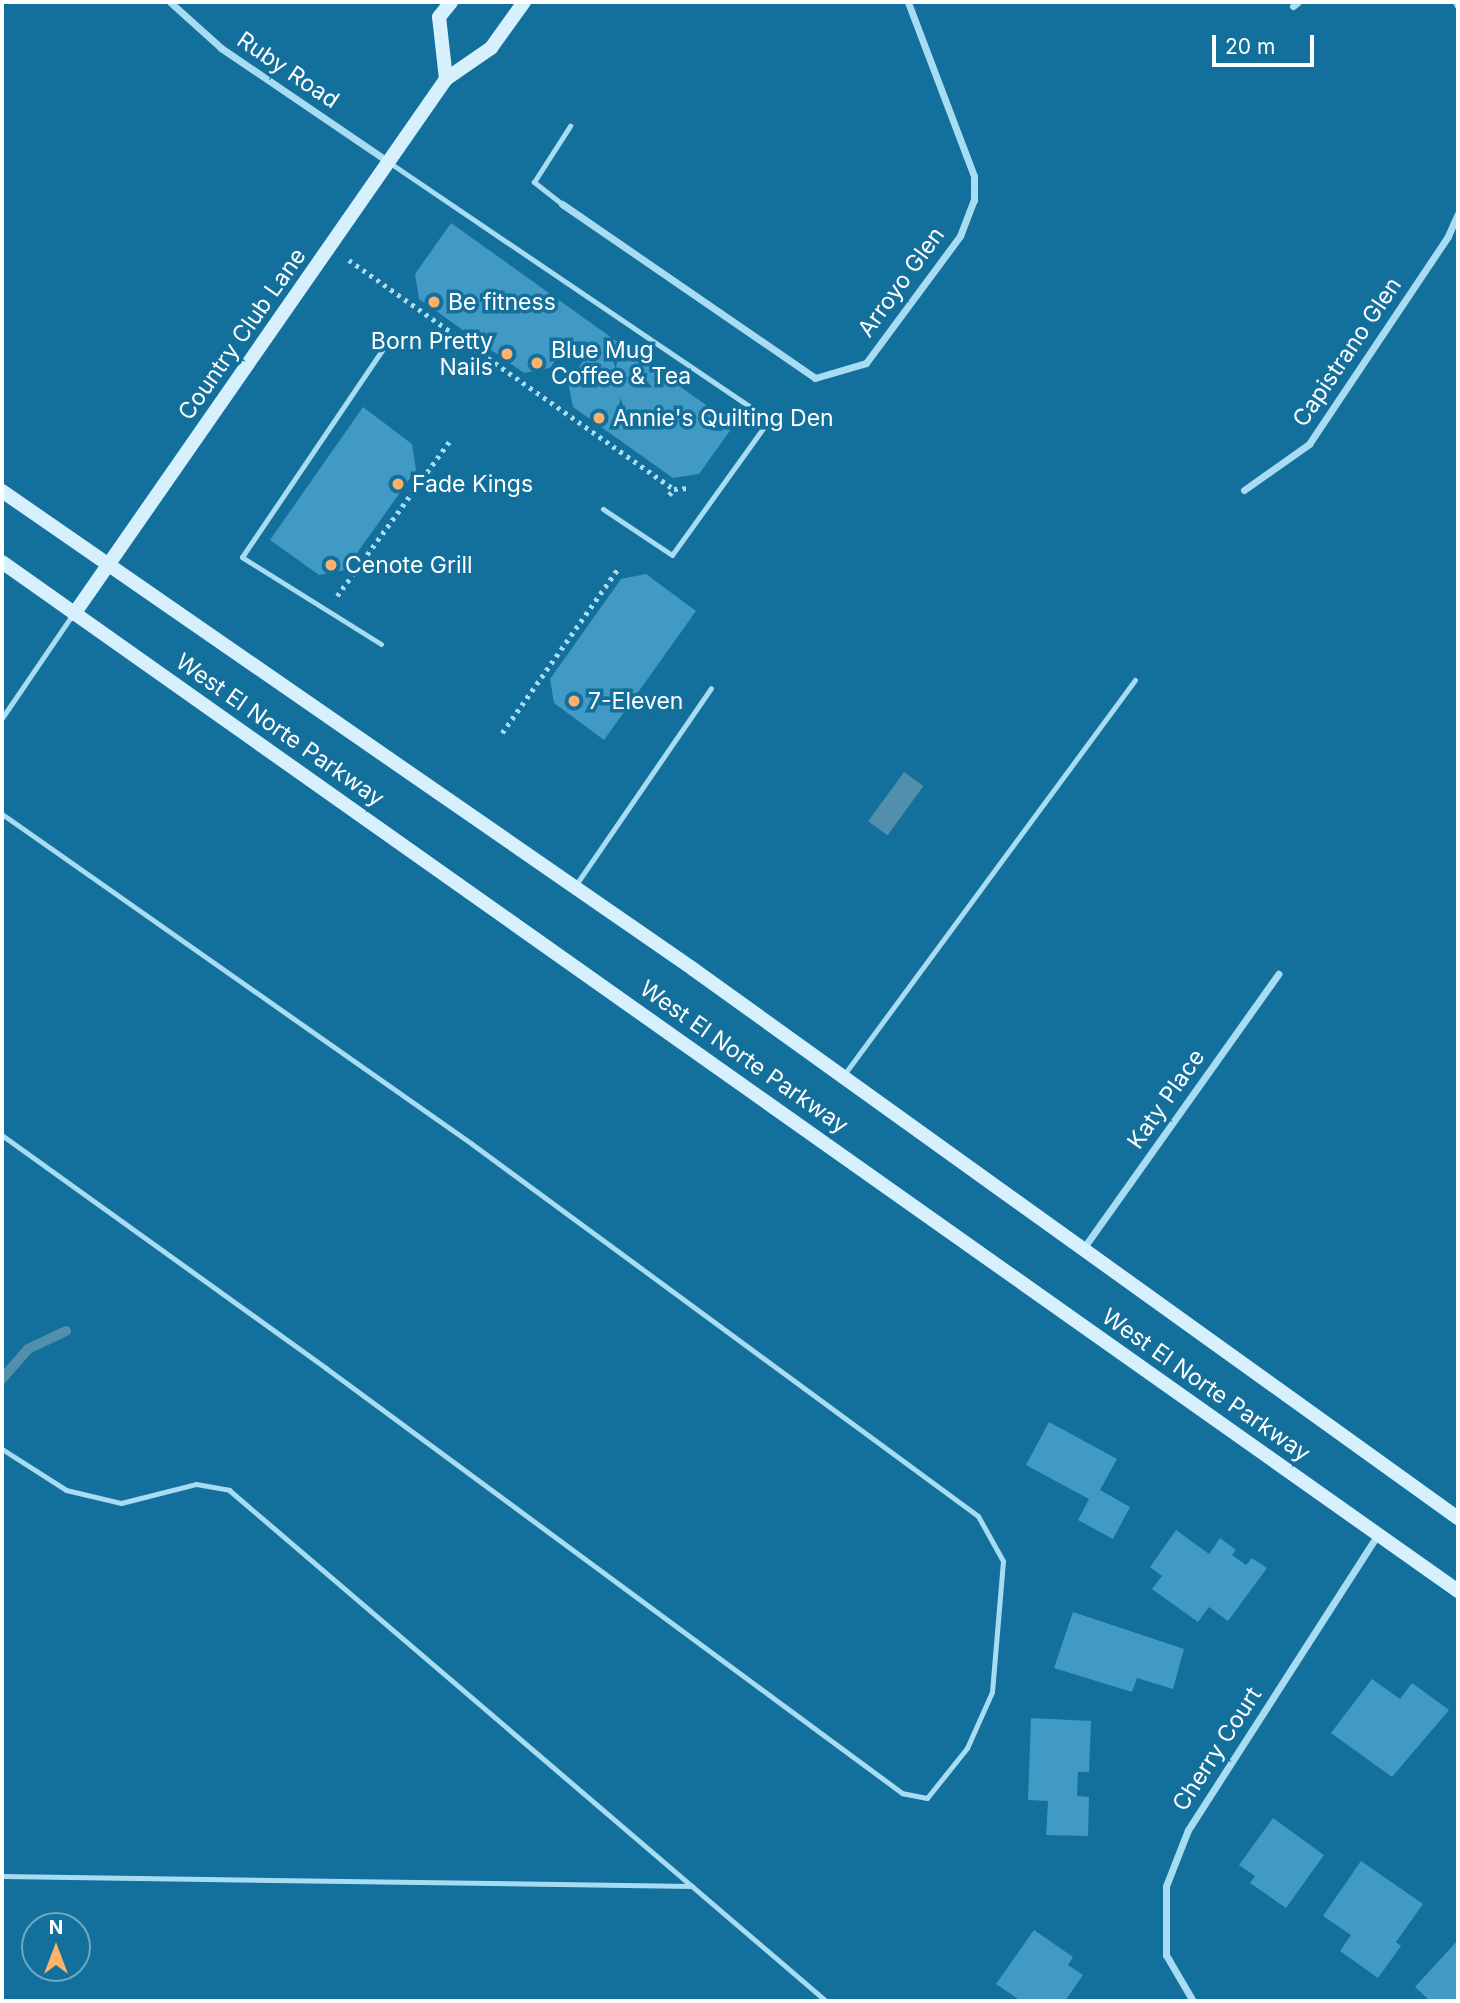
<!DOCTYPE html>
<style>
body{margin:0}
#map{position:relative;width:1460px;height:2003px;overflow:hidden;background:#136f9b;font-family:Inter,sans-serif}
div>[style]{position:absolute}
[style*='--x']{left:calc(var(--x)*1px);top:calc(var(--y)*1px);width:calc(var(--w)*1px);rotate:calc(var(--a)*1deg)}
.water>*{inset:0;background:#518fad;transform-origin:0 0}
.stream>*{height:10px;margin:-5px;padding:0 5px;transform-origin:5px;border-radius:5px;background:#518fad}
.building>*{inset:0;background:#409ac4}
.path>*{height:4.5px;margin-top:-2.25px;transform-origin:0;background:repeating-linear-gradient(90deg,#a7dcf3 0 3.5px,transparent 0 8.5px)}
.service>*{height:5px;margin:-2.5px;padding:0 2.5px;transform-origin:2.5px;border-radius:2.5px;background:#a7dcf3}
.minor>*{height:7px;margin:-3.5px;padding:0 3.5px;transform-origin:3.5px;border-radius:3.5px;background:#a7dcf3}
.secondary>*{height:14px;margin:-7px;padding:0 7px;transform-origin:7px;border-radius:7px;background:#d7f0fd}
.dots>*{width:19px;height:19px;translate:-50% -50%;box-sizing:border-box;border:4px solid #136f9b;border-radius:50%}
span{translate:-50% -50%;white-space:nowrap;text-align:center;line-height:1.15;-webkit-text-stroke:7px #136f9b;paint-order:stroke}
.street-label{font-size:23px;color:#fff}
.poi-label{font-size:23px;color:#fff}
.left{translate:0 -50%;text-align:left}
.right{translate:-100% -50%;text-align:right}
.frame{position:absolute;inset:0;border:4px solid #fff;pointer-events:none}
.north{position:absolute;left:21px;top:1912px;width:70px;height:70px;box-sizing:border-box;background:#136f9b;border:2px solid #71a9c3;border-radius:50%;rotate:0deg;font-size:19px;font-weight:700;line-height:28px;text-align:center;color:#fff}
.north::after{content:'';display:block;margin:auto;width:24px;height:32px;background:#ffb06a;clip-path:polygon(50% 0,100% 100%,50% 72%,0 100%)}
.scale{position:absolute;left:1212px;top:35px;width:102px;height:32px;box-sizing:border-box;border:4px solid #fff;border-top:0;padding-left:9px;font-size:21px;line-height:24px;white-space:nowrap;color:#fff;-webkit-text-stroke:5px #136f9b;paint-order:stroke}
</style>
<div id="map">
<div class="water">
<i style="left:904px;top:772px;width:24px;height:61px;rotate:36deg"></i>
</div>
<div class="stream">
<i style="--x:2;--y:1379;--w:40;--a:-49"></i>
<i style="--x:28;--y:1349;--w:42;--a:-25.3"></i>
</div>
<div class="building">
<i style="clip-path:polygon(451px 223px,734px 425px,699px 474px,673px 478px,573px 407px,568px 382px,585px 359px,566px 345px,550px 368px,524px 373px,419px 299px,415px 274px)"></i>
<i style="clip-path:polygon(363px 407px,412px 444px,416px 470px,345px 570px,319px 575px,270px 540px)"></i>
<i style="clip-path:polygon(646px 574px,696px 611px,604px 740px,554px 703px,550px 679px,621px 579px)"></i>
<i style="clip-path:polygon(1049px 1422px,1117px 1459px,1100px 1490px,1130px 1507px,1113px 1539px,1078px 1520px,1089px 1499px,1026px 1465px)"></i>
<i style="clip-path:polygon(1176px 1530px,1209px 1554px,1220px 1538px,1236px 1550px,1232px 1555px,1246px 1565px,1252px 1558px,1267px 1568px,1228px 1621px,1209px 1607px,1198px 1622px,1152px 1589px,1162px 1576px,1150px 1567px)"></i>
<i style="clip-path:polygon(1073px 1612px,1184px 1649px,1173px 1689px,1137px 1678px,1132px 1692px,1054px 1668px)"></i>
<i style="clip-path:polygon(1372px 1679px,1400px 1699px,1412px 1683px,1449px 1710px,1392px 1777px,1331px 1733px)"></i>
<i style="clip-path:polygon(1031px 1718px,1091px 1721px,1089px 1772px,1078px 1772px,1077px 1796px,1089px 1797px,1088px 1836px,1046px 1835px,1048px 1801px,1028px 1800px)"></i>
<i style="clip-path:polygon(1273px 1818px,1324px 1855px,1286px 1908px,1250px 1883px,1255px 1876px,1239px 1865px)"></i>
<i style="clip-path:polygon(1361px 1861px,1423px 1904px,1396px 1942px,1401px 1946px,1378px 1978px,1340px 1951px,1351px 1935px,1323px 1916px)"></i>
<i style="clip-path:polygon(1034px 1930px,1073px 1957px,1068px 1965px,1083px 1975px,1065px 2001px,1021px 2001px,996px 1984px)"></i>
<i style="clip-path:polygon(1458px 1940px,1458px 2001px,1430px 2001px,1415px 1987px)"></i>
</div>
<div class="path">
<i style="--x:349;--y:260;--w:398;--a:35.2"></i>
<i style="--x:674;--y:489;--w:16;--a:-4"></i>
<i style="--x:669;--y:495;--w:8;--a:-50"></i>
<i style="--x:337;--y:596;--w:195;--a:-54"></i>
<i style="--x:502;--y:733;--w:204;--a:-54.8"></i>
</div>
<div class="service">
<i style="--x:390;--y:163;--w:458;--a:34.1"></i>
<i style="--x:769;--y:420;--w:166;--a:125.7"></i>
<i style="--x:672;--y:555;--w:83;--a:-146.3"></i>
<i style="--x:562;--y:204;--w:36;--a:-142"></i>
<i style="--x:534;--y:182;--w:67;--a:-57.3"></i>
<i style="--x:381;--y:644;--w:164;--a:-148"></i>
<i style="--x:242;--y:557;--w:250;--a:-55.9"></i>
<i style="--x:2;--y:718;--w:126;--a:-55.7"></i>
<i style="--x:2;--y:814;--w:574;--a:35.07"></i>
<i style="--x:472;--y:1144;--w:628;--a:36.32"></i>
<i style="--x:978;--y:1516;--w:51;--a:60.9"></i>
<i style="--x:1003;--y:1561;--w:131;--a:94.8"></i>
<i style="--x:992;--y:1692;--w:61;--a:114.1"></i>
<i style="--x:967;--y:1748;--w:64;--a:128.7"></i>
<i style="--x:927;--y:1798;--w:25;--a:-169"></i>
<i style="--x:902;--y:1793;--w:716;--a:-143.58"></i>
<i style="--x:326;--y:1368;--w:399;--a:-144.3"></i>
<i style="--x:575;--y:886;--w:240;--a:-55.5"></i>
<i style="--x:843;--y:1076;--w:492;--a:-53.6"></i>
<i style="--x:2;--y:1449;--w:76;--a:32.6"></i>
<i style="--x:66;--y:1490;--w:57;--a:13.3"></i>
<i style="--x:121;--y:1503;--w:77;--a:-14.2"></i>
<i style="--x:196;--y:1484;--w:34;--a:10"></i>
<i style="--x:229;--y:1490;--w:786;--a:40.56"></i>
<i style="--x:2;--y:1876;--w:690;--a:0.83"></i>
</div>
<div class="minor">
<i style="--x:170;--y:2;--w:69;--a:42"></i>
<i style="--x:221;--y:48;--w:203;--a:34.2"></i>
<i style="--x:1456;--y:2;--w:4;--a:63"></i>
<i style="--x:1293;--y:6;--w:6;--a:-39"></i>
<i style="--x:562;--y:204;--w:307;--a:34.5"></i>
<i style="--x:815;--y:378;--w:53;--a:-16.4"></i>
<i style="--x:866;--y:363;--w:158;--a:-53.5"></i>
<i style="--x:960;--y:236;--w:39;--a:-69"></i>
<i style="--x:974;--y:200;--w:24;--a:-90"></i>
<i style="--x:974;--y:176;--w:186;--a:-110.8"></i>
<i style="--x:1244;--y:490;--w:80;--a:-35.3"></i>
<i style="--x:1309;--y:444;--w:250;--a:-56.2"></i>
<i style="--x:1448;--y:236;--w:24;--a:-66"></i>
<i style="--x:1085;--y:1246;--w:334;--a:-54.6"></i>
<i style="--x:1193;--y:2001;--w:53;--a:-120.4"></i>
<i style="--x:1166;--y:1955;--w:69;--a:-90"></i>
<i style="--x:1166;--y:1886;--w:60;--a:-68.6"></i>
<i style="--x:1188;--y:1830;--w:352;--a:-57.3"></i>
</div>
<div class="secondary">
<i style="--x:446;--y:79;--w:62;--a:-96.4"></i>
<i style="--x:439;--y:17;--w:19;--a:-51"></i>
<i style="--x:2;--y:491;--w:840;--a:34.67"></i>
<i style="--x:693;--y:969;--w:942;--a:35.67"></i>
<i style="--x:2;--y:562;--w:1783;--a:35.25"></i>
<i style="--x:74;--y:614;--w:652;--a:-55.19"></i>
<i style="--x:446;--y:79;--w:55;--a:-34.6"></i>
<i style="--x:491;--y:48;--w:57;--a:-54.3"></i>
</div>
<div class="dots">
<i style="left:434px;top:302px;background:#ffb06a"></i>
<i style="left:507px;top:354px;background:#ffb06a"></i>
<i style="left:537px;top:363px;background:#ffb06a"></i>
<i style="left:599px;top:418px;background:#ffb06a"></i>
<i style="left:398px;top:484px;background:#ffb06a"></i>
<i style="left:331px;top:565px;background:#ffb06a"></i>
<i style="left:574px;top:701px;background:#ffb06a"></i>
</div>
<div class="street-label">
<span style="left:288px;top:70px;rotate:34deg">Ruby Road</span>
<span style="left:901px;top:282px;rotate:-54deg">Arroyo Glen</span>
<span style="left:242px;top:334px;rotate:-55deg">Country Club Lane</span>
<span style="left:1347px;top:352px;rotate:-56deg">Capistrano Glen</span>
<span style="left:280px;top:730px;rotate:35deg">West El Norte Parkway</span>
<span style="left:744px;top:1057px;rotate:35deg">West El Norte Parkway</span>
<span style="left:1166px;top:1099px;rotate:-55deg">Katy Place</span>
<span style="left:1206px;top:1385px;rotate:35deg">West El Norte Parkway</span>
<span style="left:1217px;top:1749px;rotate:-57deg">Cherry Court</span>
</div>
<div class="poi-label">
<span class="left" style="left:448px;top:302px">Be fitness</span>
<span class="right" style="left:493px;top:354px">Born Pretty<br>Nails</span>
<span class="left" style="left:551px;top:363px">Blue Mug<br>Coffee &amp; Tea</span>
<span class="left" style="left:613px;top:418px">Annie's Quilting Den</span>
<span class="left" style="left:412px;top:484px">Fade Kings</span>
<span class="left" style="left:345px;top:565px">Cenote Grill</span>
<span class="left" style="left:588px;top:701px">7-Eleven</span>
</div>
<div class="frame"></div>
<div class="north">N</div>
<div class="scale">20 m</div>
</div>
